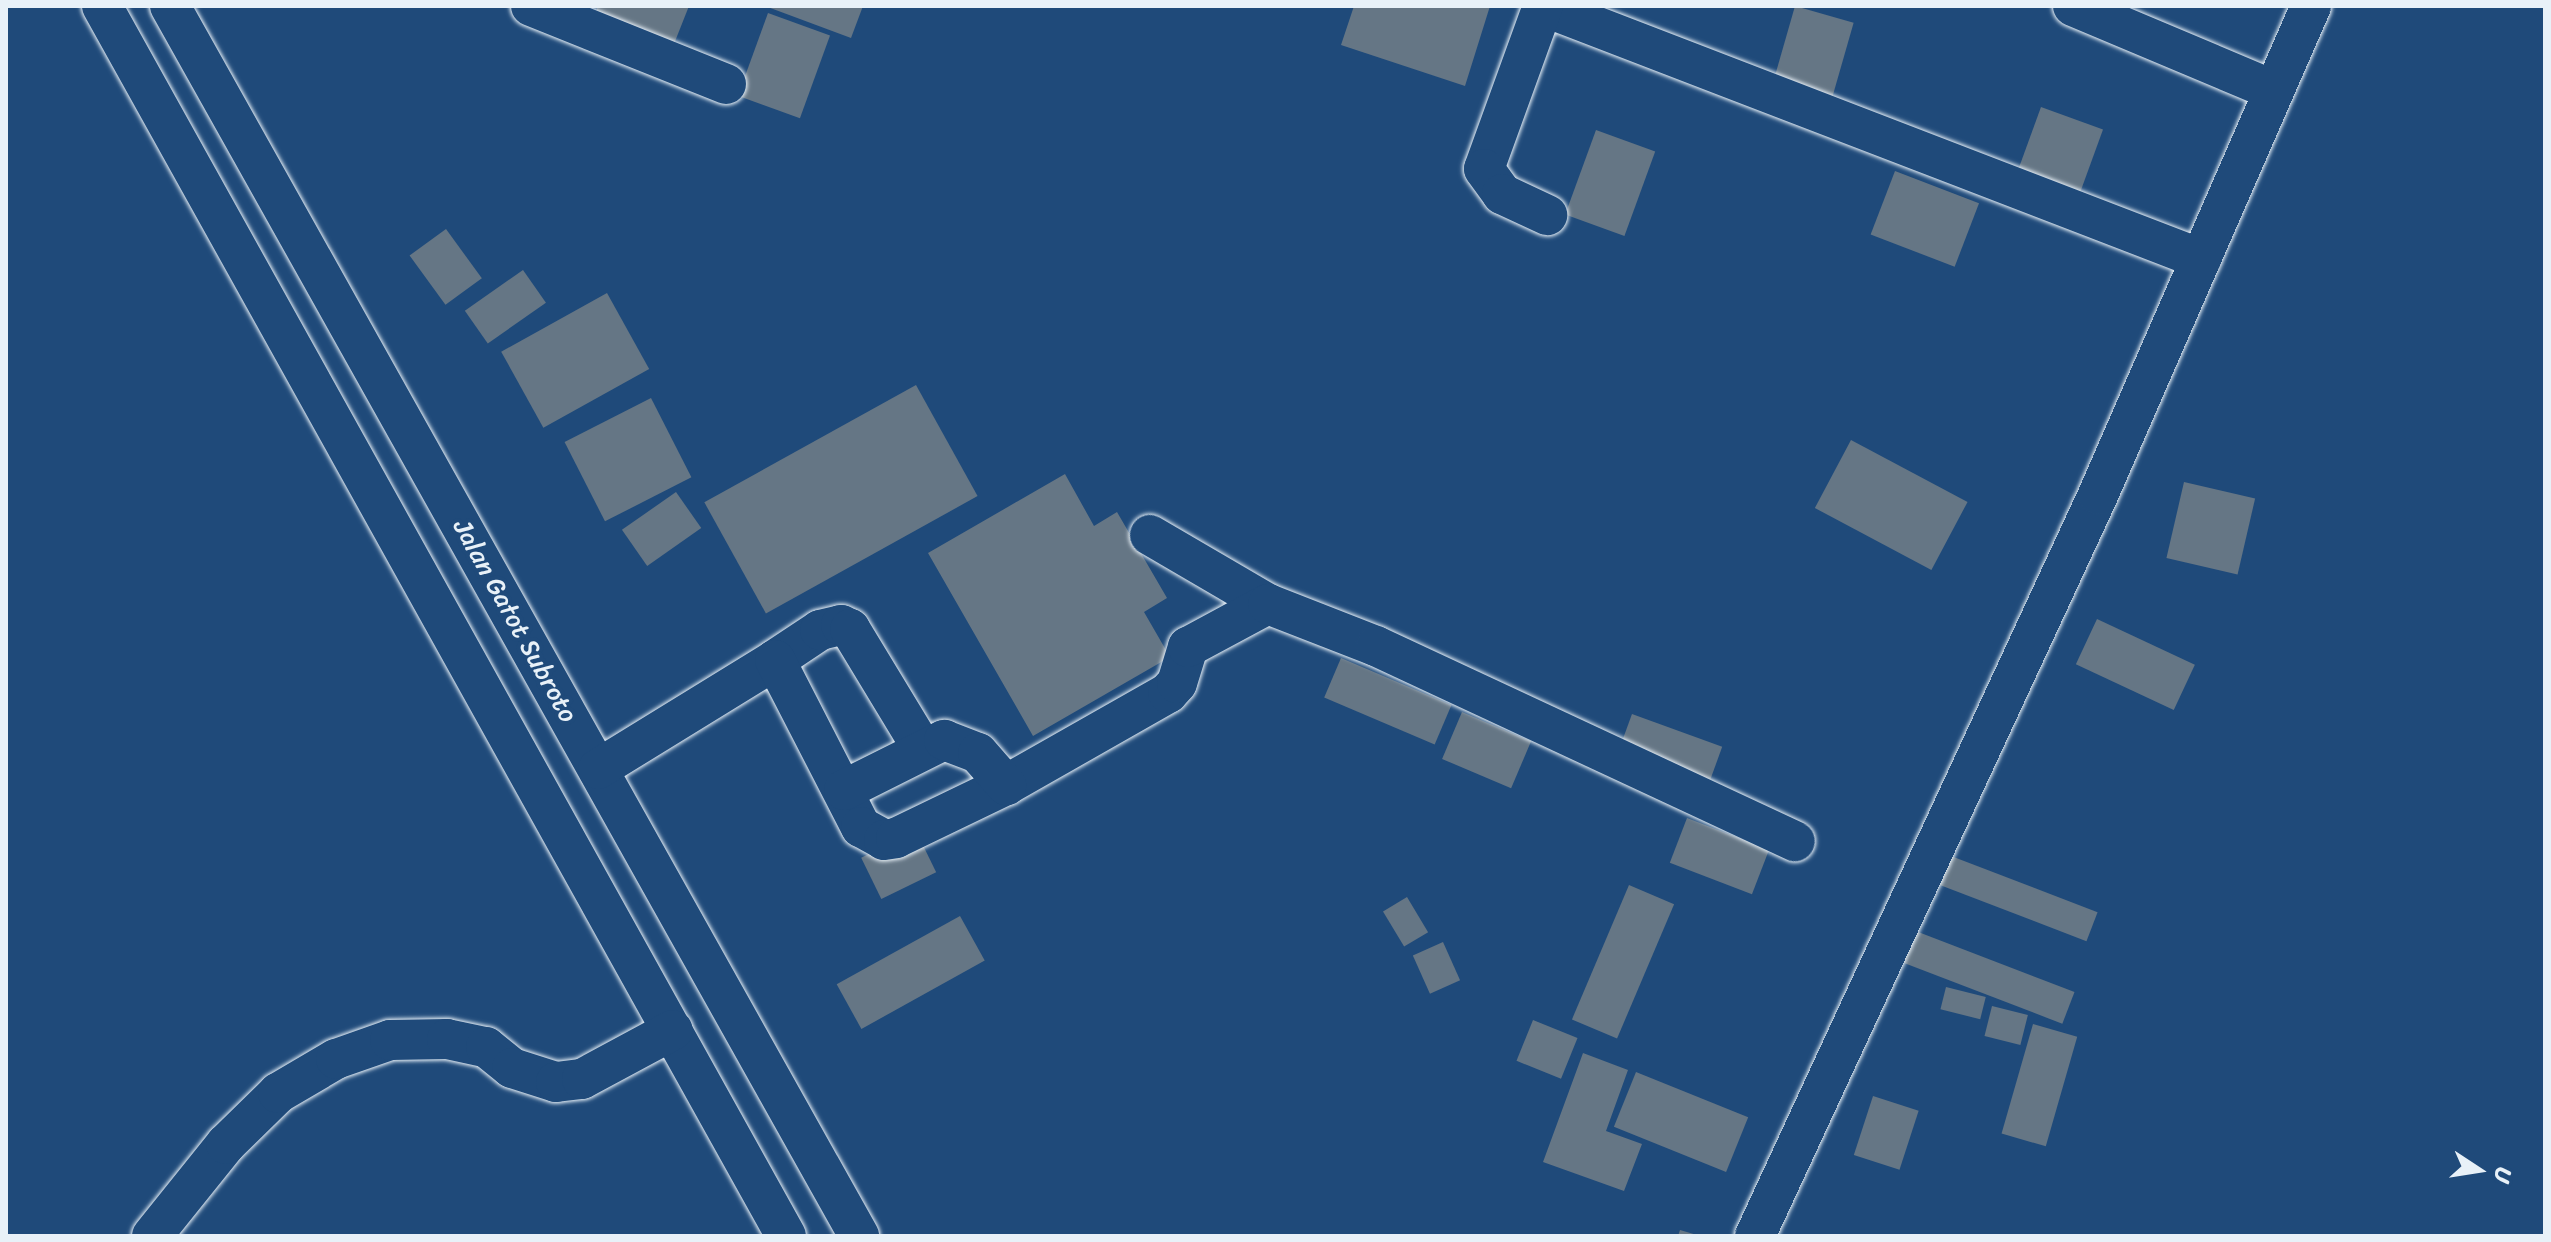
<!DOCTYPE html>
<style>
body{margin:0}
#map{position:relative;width:2551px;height:1242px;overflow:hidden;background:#1f4a7a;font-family:Sriracha,sans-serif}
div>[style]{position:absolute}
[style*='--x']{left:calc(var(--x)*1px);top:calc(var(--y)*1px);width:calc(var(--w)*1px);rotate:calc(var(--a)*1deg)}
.building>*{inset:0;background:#657685;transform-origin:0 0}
.roads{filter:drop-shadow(0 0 2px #e8f1f8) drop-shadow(0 0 2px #e8f1f8)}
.minor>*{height:40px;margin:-20px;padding:0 20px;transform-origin:20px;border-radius:20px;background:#1f4a7a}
span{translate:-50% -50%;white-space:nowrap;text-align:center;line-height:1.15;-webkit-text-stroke:8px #1f4a7a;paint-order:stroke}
.street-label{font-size:26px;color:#e8f1f8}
.frame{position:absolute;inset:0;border:8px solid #e8f1f8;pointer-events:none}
.north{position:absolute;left:2439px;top:1130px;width:80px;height:80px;-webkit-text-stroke:6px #1f4a7a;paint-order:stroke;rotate:102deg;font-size:22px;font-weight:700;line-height:32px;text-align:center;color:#e8f1f8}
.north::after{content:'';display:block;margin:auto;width:28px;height:36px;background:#e8f1f8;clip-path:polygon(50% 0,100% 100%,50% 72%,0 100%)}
</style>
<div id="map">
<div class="building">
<i style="clip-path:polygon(598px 6px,689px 6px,670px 54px,592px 24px)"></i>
<i style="clip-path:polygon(765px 6px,863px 6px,851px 38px)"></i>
<i style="clip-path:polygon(1354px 6px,1490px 6px,1465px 86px,1341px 45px)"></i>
<i style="left:1795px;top:6px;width:61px;height:78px;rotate:16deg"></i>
<i style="left:768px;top:13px;width:66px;height:88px;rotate:20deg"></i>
<i style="left:2041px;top:107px;width:66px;height:72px;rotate:20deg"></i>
<i style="left:1596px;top:130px;width:63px;height:90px;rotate:20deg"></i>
<i style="left:1895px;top:171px;width:90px;height:68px;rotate:21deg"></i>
<i style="left:446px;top:229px;width:61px;height:45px;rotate:54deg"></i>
<i style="left:523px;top:270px;width:40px;height:71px;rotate:55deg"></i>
<i style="left:607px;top:293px;width:87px;height:121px;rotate:61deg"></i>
<i style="left:916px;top:385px;width:127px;height:242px;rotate:61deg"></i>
<i style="left:651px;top:398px;width:89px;height:97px;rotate:63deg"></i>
<i style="left:1851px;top:440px;width:132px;height:77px;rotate:28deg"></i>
<i style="clip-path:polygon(1065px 474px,1094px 526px,1117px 512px,1167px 598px,1144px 612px,1170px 657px,1033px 736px,928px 553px)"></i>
<i style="left:2184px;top:482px;width:73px;height:78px;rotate:13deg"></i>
<i style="left:676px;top:492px;width:44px;height:66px;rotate:55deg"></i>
<i style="left:2097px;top:619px;width:108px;height:50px;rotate:25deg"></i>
<i style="left:1341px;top:658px;width:120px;height:43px;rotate:23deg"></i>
<i style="left:1462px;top:712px;width:75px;height:51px;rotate:23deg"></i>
<i style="left:1632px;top:714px;width:96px;height:40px;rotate:20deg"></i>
<i style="left:1687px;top:818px;width:88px;height:48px;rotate:21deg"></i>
<i style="left:916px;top:831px;width:46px;height:61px;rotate:64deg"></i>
<i style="left:1951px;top:856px;width:157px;height:31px;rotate:21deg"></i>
<i style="left:1629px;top:885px;width:49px;height:146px;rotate:23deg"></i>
<i style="left:1407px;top:897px;width:41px;height:28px;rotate:59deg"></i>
<i style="left:960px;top:916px;width:51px;height:141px;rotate:61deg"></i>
<i style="left:1913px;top:930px;width:173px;height:34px;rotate:21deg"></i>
<i style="left:1443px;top:942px;width:42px;height:33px;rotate:66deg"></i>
<i style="left:1946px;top:987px;width:41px;height:23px;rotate:14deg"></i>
<i style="left:1992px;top:1006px;width:37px;height:31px;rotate:14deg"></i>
<i style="left:1533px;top:1020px;width:48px;height:44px;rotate:22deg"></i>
<i style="left:2033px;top:1024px;width:46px;height:114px;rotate:16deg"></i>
<i style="clip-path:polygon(1583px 1053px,1628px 1070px,1606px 1131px,1642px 1144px,1624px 1191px,1543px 1162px)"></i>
<i style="left:1636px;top:1072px;width:121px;height:59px;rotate:22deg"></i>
<i style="left:1873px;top:1096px;width:48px;height:62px;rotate:18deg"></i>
<i style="clip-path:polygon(1680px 1230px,1697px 1235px,1697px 1236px,1678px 1236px)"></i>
</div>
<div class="roads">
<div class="minor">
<i style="--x:102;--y:6;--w:1407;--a:60.92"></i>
<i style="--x:170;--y:6;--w:1410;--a:60.74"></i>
<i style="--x:531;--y:6;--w:210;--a:21.8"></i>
<i style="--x:1543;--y:6;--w:705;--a:21.03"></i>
<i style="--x:1543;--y:6;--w:173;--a:109.9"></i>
<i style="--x:1484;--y:169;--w:31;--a:54"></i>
<i style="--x:1502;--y:194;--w:50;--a:25"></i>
<i style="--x:2073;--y:6;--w:217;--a:22.8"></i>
<i style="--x:1150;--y:535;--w:137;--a:30.3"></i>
<i style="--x:775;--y:660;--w:54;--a:-33.7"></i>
<i style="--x:820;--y:630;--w:22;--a:-13"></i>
<i style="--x:841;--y:625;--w:10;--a:24"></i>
<i style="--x:850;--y:629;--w:139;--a:58.8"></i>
<i style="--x:598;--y:769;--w:208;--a:-31.6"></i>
<i style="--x:775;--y:660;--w:188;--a:62.8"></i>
<i style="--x:861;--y:827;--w:26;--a:29"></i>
<i style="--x:884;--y:840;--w:12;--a:-9"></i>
<i style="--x:896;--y:838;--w:122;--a:-25.7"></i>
<i style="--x:1006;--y:785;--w:186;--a:-29.6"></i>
<i style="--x:1168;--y:693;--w:13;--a:-48"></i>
<i style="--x:1177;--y:683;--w:38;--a:-73"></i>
<i style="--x:1188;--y:647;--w:91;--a:-28.3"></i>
<i style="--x:1268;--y:604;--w:116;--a:21.3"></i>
<i style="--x:1376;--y:646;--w:462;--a:25"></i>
<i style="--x:844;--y:790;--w:112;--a:-26.6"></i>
<i style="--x:944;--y:740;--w:36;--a:21"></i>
<i style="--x:978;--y:753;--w:43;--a:48.8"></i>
<i style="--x:152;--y:1236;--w:118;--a:-51.2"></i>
<i style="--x:226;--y:1144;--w:73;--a:-44.4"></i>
<i style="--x:278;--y:1093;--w:67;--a:-30.4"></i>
<i style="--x:336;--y:1059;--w:57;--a:-19.4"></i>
<i style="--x:390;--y:1040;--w:57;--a:-1"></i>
<i style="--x:447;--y:1039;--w:40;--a:12"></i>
<i style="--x:486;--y:1047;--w:33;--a:39"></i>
<i style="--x:512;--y:1068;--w:46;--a:17.7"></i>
<i style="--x:556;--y:1082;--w:26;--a:-7"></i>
<i style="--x:582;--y:1079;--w:103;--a:-28.3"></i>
<i style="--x:1755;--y:1236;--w:817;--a:-65.16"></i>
<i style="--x:2098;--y:495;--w:533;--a:-66.46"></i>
</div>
</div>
<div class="street-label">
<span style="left:515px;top:621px;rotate:61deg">Jalan Gatot Subroto</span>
</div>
<div class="frame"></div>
<div class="north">U</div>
</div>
